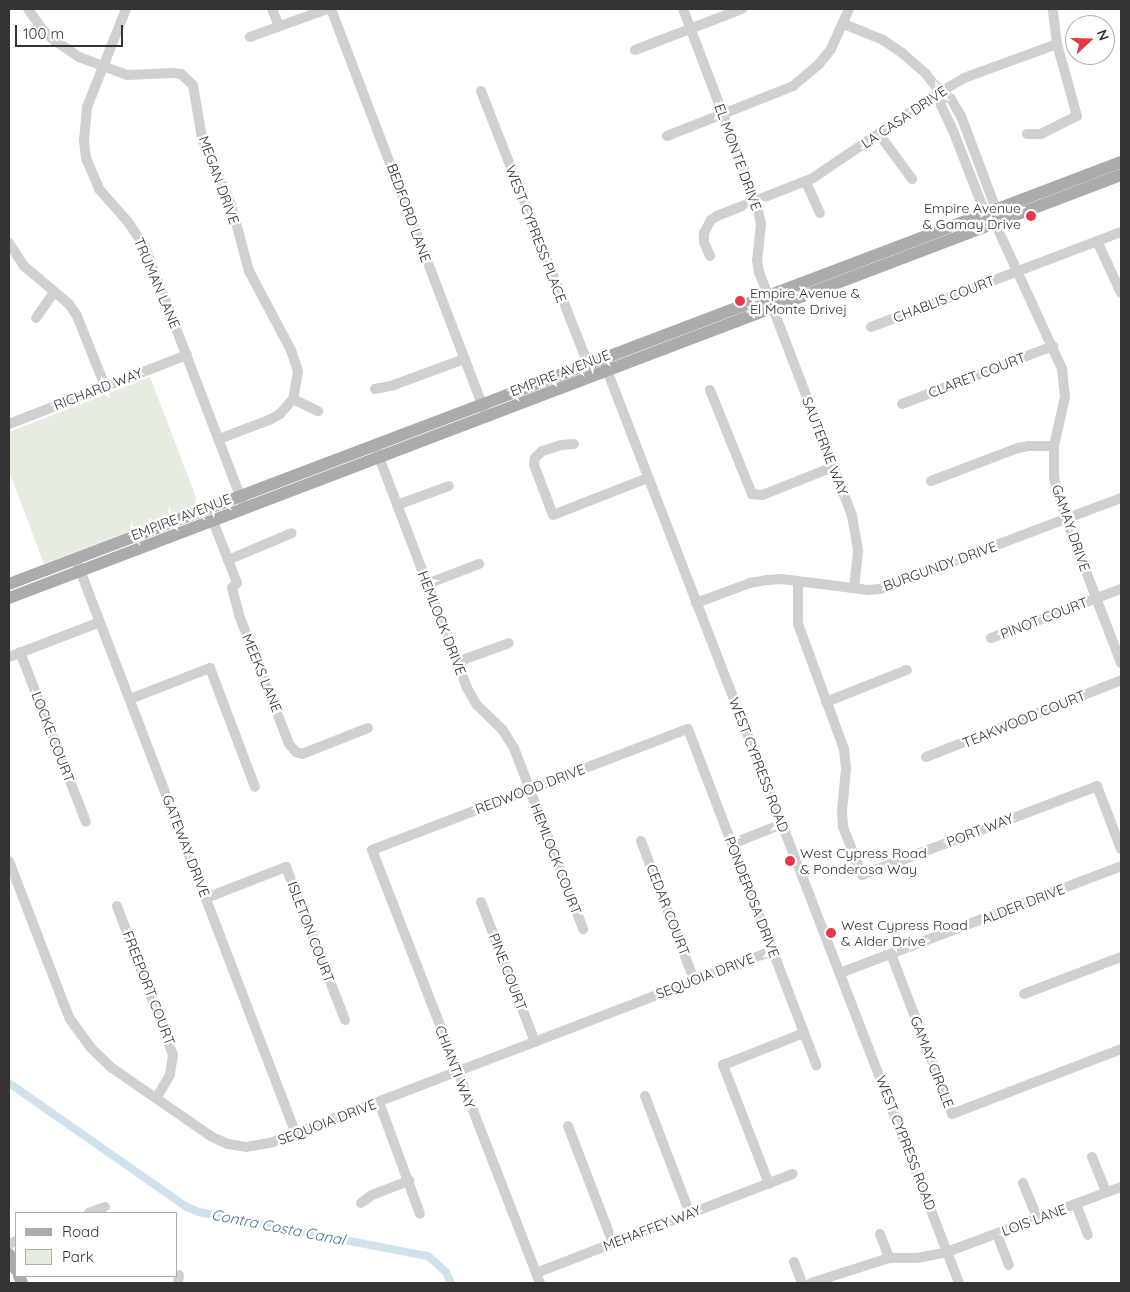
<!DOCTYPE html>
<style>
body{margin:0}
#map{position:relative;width:1130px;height:1292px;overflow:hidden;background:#fff;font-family:Quicksand,sans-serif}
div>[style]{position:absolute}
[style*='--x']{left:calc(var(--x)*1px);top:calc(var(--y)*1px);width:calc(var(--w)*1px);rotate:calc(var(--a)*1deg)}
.green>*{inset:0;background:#e6ecdf}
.canal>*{height:8px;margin:-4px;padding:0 4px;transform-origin:4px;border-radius:4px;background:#cfe2ee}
.minor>*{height:10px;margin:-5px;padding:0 5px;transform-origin:5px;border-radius:5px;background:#d0d0d0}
.major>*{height:12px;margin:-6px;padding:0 6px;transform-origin:6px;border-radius:6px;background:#ababab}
.dots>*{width:14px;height:14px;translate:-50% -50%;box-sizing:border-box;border:2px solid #fff;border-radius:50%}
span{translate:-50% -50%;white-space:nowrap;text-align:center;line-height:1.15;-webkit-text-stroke:5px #fff;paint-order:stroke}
.street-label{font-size:14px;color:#333}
.poi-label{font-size:14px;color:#333}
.right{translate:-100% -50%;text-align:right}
.left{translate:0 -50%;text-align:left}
.water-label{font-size:15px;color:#3f7597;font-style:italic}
.frame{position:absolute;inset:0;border:10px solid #333;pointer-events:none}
.legend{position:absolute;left:15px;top:1212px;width:162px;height:65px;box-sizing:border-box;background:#fff;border:1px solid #adadad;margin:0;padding:6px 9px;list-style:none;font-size:15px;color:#333}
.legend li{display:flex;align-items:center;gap:10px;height:25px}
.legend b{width:25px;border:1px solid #adadad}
.north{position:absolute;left:1065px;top:15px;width:50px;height:50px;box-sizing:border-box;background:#fff;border:1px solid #adadad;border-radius:50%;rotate:69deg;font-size:14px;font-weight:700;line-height:20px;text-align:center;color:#333}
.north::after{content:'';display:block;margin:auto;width:18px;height:22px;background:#e63946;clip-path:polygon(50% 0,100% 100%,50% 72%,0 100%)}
.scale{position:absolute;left:15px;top:25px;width:108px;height:22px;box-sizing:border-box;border:2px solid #333;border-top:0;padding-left:6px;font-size:15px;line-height:18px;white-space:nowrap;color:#333;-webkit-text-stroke:4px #fff;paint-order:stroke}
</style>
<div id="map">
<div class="green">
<i style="clip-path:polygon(150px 377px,199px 505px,44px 564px,9px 471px,9px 432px)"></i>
</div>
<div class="canal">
<i style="--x:9;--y:1083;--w:217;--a:34.9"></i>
<i style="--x:187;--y:1207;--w:13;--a:23"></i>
<i style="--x:199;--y:1212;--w:233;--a:10.9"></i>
<i style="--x:428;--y:1256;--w:24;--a:42"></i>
<i style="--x:446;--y:1272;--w:12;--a:66"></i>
</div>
<div class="minor">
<i style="--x:28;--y:9;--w:24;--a:55"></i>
<i style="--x:42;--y:29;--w:16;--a:43"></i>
<i style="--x:54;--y:40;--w:30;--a:34"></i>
<i style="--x:79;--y:57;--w:51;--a:20.6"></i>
<i style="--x:127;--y:75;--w:45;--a:-2.5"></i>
<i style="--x:172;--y:73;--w:9;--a:6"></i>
<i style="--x:181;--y:74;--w:16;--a:43"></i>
<i style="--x:193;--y:85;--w:54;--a:80.4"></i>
<i style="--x:202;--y:138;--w:72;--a:66.3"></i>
<i style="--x:231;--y:204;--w:69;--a:75"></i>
<i style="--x:249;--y:271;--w:89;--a:62"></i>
<i style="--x:291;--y:350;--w:23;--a:72"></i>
<i style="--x:298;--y:372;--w:27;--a:100"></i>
<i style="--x:293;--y:399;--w:20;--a:131"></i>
<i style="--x:280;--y:414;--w:13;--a:151"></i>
<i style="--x:269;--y:420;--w:53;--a:159.2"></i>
<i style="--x:126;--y:9;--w:105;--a:111.7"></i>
<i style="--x:87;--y:107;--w:34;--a:95"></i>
<i style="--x:84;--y:141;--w:17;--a:83"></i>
<i style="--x:86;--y:158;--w:34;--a:67"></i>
<i style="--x:99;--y:189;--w:44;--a:48.7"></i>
<i style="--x:128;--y:222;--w:30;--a:56"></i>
<i style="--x:145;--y:247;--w:274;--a:69.1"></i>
<i style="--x:272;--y:9;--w:18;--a:68"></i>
<i style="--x:331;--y:9;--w:437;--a:69.1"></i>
<i style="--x:683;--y:9;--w:205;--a:69.2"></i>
<i style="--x:756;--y:201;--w:24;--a:78"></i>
<i style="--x:761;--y:224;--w:36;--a:96"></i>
<i style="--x:757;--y:260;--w:12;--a:81"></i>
<i style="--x:759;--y:272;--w:261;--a:69.1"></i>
<i style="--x:852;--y:516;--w:36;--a:80"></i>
<i style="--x:858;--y:551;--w:37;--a:96"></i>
<i style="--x:844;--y:24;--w:42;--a:22.3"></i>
<i style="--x:883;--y:40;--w:22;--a:34"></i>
<i style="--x:901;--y:52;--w:33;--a:41"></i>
<i style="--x:926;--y:74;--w:23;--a:52"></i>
<i style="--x:940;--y:92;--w:13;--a:32"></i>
<i style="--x:951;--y:99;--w:20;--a:60"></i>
<i style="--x:961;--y:116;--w:99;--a:69.4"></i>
<i style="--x:996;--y:209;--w:7;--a:90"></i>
<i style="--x:250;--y:37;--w:82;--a:-20"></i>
<i style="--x:635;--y:50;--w:115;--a:-21"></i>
<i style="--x:481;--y:91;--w:307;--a:68.6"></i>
<i style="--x:940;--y:92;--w:13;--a:86"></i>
<i style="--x:941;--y:105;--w:31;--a:65"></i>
<i style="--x:954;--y:133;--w:86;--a:68.8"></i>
<i style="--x:985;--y:213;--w:14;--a:45"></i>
<i style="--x:995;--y:223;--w:161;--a:65.3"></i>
<i style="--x:1062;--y:369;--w:28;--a:84"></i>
<i style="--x:1065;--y:397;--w:50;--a:102.7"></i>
<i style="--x:1054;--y:446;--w:32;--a:90"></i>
<i style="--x:1054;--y:478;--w:43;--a:73.7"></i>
<i style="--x:1066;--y:519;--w:154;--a:69.1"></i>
<i style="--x:879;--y:134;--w:56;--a:53.7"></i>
<i style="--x:1027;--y:134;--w:14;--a:0"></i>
<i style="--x:1041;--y:134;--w:40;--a:-26.6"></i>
<i style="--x:1077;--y:116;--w:75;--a:-105.5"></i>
<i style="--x:1057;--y:44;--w:35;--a:-97"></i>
<i style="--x:667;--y:136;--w:136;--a:-21.6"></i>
<i style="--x:793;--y:86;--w:34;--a:-40"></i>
<i style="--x:819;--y:64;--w:19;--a:-51"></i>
<i style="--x:831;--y:49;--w:44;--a:-65.8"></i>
<i style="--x:806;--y:182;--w:34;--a:66"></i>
<i style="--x:1097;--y:241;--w:57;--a:65.2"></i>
<i style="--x:9;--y:243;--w:27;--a:57"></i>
<i style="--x:24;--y:266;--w:59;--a:40.2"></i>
<i style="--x:69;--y:304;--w:14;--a:56"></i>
<i style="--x:77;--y:316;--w:75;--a:68.2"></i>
<i style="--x:710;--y:256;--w:15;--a:-113"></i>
<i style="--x:704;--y:242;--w:9;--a:-90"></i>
<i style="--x:704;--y:233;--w:15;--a:-62"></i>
<i style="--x:711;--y:220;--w:7;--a:-34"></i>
<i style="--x:717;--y:216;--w:103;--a:-21.6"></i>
<i style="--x:813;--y:178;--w:153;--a:-34.1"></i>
<i style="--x:940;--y:92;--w:28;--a:-30"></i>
<i style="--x:964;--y:78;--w:99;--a:-20.1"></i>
<i style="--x:36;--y:318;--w:32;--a:-55"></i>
<i style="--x:871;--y:327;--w:267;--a:-20.8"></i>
<i style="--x:605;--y:365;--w:984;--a:68.91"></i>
<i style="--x:375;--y:389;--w:16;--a:-11"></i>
<i style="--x:391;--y:386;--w:78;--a:-20.3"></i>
<i style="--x:710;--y:390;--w:112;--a:68"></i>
<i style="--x:752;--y:494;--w:10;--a:6"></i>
<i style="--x:762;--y:495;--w:76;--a:-21.5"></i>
<i style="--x:293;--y:399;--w:28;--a:26"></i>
<i style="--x:902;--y:404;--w:162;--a:-21"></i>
<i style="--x:9;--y:424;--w:191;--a:-21.2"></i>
<i style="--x:574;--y:444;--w:13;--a:176"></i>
<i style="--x:561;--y:445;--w:20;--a:162"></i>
<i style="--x:542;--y:451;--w:10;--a:135"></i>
<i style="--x:535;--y:458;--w:7;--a:98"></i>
<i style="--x:534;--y:465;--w:53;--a:69.2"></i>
<i style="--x:553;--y:515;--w:102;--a:-21.3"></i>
<i style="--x:377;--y:452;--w:253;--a:69.1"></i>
<i style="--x:467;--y:688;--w:20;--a:60"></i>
<i style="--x:477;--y:705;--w:35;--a:44"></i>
<i style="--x:502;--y:729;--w:22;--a:58"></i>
<i style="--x:514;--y:748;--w:194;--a:69.1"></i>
<i style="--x:931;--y:481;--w:93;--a:-20.8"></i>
<i style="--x:1018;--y:448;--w:11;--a:-10"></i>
<i style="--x:1029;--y:446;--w:25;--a:0"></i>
<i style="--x:397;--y:505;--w:55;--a:-20.1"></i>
<i style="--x:213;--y:521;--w:66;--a:68.8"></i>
<i style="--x:237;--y:583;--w:7;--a:135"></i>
<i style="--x:232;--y:588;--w:28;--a:75"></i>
<i style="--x:239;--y:615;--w:138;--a:68.8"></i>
<i style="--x:289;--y:744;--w:11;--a:49"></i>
<i style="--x:296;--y:752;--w:6;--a:18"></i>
<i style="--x:302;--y:754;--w:71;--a:-21.5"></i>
<i style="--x:228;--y:560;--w:69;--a:-22.9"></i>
<i style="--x:78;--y:565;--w:609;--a:69.04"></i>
<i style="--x:798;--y:582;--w:42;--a:90"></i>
<i style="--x:798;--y:624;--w:133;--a:69.8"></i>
<i style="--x:844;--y:749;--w:20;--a:84"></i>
<i style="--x:846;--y:769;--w:42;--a:95.4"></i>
<i style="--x:842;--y:811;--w:16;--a:86"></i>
<i style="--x:843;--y:827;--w:52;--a:68.4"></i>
<i style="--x:862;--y:875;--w:251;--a:-20.7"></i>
<i style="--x:1097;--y:786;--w:67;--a:69.1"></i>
<i style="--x:427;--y:584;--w:56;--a:-21"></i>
<i style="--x:696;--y:603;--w:58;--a:-20.3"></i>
<i style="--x:750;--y:583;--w:17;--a:-10"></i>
<i style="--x:767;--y:580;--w:15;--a:-4"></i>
<i style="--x:782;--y:579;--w:87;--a:7.3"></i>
<i style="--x:868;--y:590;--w:12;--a:-5"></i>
<i style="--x:880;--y:589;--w:258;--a:-20.7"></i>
<i style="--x:991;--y:638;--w:139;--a:-20.7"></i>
<i style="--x:20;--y:652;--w:182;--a:68.8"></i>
<i style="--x:9;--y:657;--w:97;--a:-21"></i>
<i style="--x:457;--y:662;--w:55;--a:-20.1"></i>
<i style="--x:130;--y:699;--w:86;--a:-21.2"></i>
<i style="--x:210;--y:668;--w:127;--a:69.3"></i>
<i style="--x:826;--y:702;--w:87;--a:-21.6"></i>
<i style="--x:926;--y:757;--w:210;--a:-21.5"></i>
<i style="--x:641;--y:841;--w:149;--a:69.1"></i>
<i style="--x:732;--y:844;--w:54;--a:-21.8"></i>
<i style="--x:9;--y:861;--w:151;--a:69"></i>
<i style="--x:63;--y:1002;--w:18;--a:68"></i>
<i style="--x:70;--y:1019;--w:34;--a:54"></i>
<i style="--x:90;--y:1047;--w:30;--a:44"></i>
<i style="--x:112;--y:1068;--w:121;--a:34.6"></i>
<i style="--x:212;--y:1137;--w:17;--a:24"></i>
<i style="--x:228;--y:1144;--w:18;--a:9"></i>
<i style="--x:246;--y:1147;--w:27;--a:-10"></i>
<i style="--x:273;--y:1142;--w:534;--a:-20.95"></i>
<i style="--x:206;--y:898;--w:86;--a:-21.2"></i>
<i style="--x:286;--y:867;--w:164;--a:68.9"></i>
<i style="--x:481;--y:902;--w:150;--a:68.9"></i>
<i style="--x:117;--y:906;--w:159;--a:69.4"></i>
<i style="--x:173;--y:1055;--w:20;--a:99"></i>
<i style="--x:170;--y:1075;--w:27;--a:121"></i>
<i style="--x:891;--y:954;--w:171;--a:69.1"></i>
<i style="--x:952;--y:1114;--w:181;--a:-21"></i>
<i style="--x:840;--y:973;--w:301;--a:-20.8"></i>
<i style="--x:1024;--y:994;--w:104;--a:-20.9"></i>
<i style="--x:645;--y:1096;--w:126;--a:69.1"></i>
<i style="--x:379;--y:1102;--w:119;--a:69.9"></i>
<i style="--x:568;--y:1126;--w:125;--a:69"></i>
<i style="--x:1092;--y:1157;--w:38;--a:68"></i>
<i style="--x:1023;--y:1183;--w:38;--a:68"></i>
<i style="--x:769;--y:1184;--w:128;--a:-111.1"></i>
<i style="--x:723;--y:1065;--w:87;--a:-21.6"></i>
<i style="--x:361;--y:1203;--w:14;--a:-36"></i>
<i style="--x:372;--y:1195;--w:40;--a:-21"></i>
<i style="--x:1076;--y:1204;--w:33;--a:69"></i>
<i style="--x:89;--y:1213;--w:17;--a:-21"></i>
<i style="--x:880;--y:1234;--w:26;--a:69"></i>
<i style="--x:997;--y:1234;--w:33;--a:69"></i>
<i style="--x:9;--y:1244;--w:8;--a:-23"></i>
<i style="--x:794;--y:1262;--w:22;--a:69"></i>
<i style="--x:536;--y:1273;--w:275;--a:-21.1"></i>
<i style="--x:178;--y:1283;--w:8;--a:-83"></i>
<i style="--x:540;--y:1283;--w:464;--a:-111.2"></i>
<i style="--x:372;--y:850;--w:338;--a:-21"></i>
<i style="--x:688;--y:729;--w:360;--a:69.1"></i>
<i style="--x:811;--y:1283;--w:82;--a:-17.8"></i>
<i style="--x:889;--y:1258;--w:28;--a:0"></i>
<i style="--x:917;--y:1258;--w:31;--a:-11"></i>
<i style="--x:947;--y:1252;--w:186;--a:-20.5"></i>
</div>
<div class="major">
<i style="--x:9;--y:584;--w:1189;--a:-20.78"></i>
<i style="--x:9;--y:598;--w:1190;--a:-20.83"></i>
<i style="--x:9;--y:1254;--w:17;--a:66"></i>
<i style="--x:19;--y:1276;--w:8;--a:67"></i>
</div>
<div class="dots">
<i style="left:1031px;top:216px;background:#e63946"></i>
<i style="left:740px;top:301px;background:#e63946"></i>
<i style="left:790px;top:861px;background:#e63946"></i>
<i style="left:831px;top:933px;background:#e63946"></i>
</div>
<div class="street-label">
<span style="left:904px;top:117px;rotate:-34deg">LA CASA DRIVE</span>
<span style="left:738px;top:157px;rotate:70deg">EL MONTE DRIVE</span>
<span style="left:219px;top:180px;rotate:70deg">MEGAN DRIVE</span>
<span style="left:409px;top:213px;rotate:70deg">BEDFORD LANE</span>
<span style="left:536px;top:234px;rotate:69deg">WEST CYPRESS PLACE</span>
<span style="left:157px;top:283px;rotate:67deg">TRUMAN LANE</span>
<span style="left:944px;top:299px;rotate:-21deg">CHABLIS COURT</span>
<span style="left:560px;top:373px;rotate:-21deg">EMPIRE AVENUE</span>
<span style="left:977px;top:375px;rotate:-21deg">CLARET COURT</span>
<span style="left:98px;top:389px;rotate:-21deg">RICHARD WAY</span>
<span style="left:825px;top:446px;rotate:69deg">SAUTERNE WAY</span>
<span style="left:181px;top:517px;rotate:-21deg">EMPIRE AVENUE</span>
<span style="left:1071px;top:528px;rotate:71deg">GAMAY DRIVE</span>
<span style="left:940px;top:566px;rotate:-20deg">BURGUNDY DRIVE</span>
<span style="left:1044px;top:618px;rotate:-21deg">PINOT COURT</span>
<span style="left:442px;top:623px;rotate:69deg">HEMLOCK DRIVE</span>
<span style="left:262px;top:673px;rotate:68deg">MEEKS LANE</span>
<span style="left:1024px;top:719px;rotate:-22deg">TEAKWOOD COURT</span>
<span style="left:53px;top:737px;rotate:69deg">LOCKE COURT</span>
<span style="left:759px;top:765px;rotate:69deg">WEST CYPRESS ROAD</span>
<span style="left:530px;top:789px;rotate:-21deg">REDWOOD DRIVE</span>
<span style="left:980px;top:830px;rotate:-21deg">PORT WAY</span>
<span style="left:186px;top:846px;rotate:69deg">GATEWAY DRIVE</span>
<span style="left:556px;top:859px;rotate:69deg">HEMLOCK COURT</span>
<span style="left:752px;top:897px;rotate:69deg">PONDEROSA DRIVE</span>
<span style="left:1023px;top:904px;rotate:-21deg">ALDER DRIVE</span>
<span style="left:668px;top:910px;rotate:69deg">CEDAR COURT</span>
<span style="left:311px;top:932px;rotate:69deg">ISLETON COURT</span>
<span style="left:508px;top:972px;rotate:69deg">PINE COURT</span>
<span style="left:705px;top:976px;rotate:-21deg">SEQUOIA DRIVE</span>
<span style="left:149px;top:988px;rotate:69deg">FREEPORT COURT</span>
<span style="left:932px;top:1062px;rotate:69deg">GAMAY CIRCLE</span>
<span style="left:455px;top:1067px;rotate:69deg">CHIANTI WAY</span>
<span style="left:327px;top:1122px;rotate:-21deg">SEQUOIA DRIVE</span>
<span style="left:906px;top:1143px;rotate:69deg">WEST CYPRESS ROAD</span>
<span style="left:1034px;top:1220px;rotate:-20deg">LOIS LANE</span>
<span style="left:652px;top:1228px;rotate:-21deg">MEHAFFEY WAY</span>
</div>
<div class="poi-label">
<span class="right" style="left:1021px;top:216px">Empire Avenue<br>&amp; Gamay Drive</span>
<span class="left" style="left:750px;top:301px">Empire Avenue &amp;<br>El Monte Drivej</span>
<span class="left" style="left:800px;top:861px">West Cypress Road<br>&amp; Ponderosa Way</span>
<span class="left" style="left:841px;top:933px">West Cypress Road<br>&amp; Alder Drive</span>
</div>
<div class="water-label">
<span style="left:278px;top:1227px;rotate:11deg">Contra Costa Canal</span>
</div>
<div class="frame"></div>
<ul class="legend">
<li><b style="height:6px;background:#ababab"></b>Road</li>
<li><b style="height:14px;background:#e6ecdf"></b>Park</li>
</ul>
<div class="north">N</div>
<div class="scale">100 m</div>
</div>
